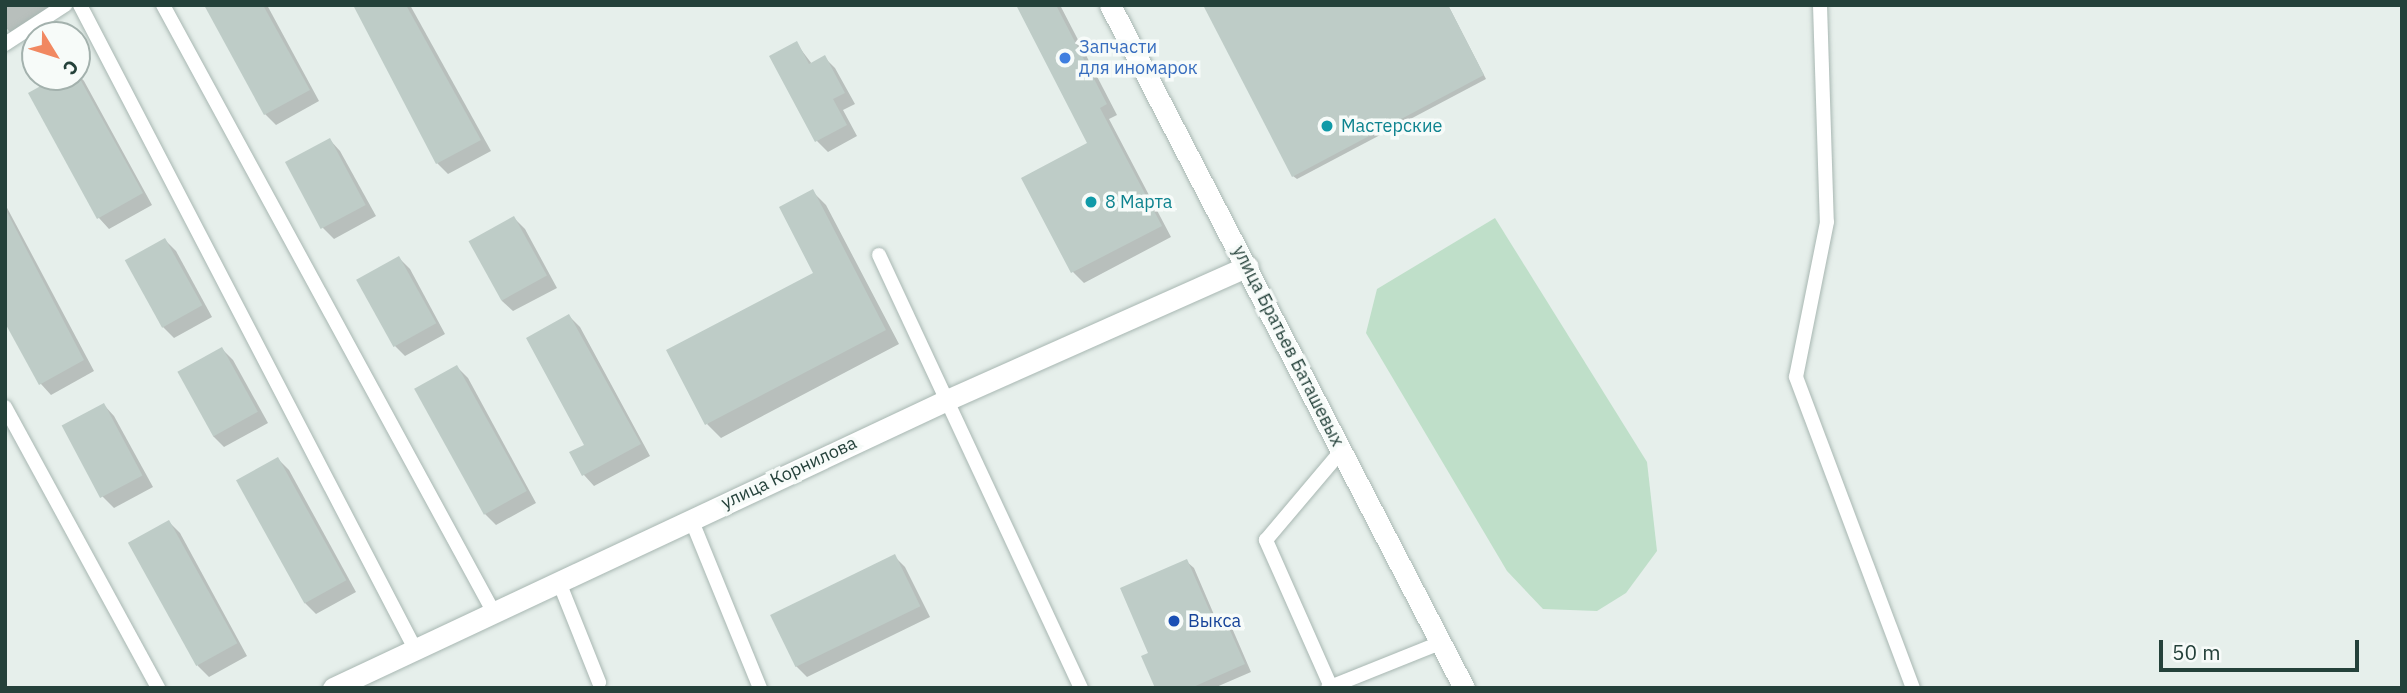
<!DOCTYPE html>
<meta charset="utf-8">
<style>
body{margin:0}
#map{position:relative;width:2407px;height:693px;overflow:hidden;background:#e6efeb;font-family:"IBM Plex Sans",sans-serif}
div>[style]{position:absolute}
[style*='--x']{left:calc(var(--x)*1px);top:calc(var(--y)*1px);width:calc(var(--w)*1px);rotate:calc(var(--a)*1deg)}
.green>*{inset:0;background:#bfdfc9}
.shadow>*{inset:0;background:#0003}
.building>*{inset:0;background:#beccc7;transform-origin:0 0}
.roads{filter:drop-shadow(0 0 2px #a8b7b2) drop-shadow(0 0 2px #a8b7b2)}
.service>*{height:14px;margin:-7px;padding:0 7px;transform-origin:7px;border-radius:7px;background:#fff}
.minor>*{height:21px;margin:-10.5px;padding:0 10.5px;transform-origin:10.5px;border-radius:10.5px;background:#fff}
.tertiary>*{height:21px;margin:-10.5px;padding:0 10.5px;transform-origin:10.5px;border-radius:10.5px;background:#fff}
.dots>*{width:19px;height:19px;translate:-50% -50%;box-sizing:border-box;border:4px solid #f7fbf9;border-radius:50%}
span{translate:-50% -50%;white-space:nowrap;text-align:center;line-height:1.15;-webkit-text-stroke:7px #f7fbf9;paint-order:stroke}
.shop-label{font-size:18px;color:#366cbe}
.left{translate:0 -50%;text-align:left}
.culture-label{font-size:18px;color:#0d838f}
.street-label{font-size:18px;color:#24413a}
.transit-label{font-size:18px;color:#164399}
.frame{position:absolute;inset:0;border:7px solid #24413a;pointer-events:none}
.north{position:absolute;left:21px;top:21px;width:70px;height:70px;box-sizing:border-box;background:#f7fbf9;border:2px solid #a3b1ad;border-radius:50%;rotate:128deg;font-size:19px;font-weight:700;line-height:28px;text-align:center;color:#24413a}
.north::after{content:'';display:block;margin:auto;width:24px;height:32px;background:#f18861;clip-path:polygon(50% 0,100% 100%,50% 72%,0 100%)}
.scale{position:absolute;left:2159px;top:640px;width:200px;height:32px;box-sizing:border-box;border:4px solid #24413a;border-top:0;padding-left:9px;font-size:21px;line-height:24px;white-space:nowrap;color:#24413a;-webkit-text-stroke:5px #f7fbf9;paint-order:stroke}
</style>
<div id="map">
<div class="green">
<i style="clip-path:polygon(1495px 218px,1647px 462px,1657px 551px,1626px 593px,1597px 611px,1543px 609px,1507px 571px,1366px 333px,1377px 289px)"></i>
</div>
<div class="shadow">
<i style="clip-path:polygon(5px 5px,51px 5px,55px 12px,13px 35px,5px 27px)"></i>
<i style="clip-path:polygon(206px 5px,267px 5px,319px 101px,276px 125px,265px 114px)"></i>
<i style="clip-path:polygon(354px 5px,410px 5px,491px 151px,448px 174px,437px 163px)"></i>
<i style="clip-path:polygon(1018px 5px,1060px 5px,1117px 115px,1109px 119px,1171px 237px,1084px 283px,1073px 272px,1023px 178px,1090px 143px)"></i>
<i style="clip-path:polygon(1448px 5px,1486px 79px,1297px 179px,1293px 176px)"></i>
<i style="clip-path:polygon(796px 43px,812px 64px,824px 57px,835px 68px,855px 104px,843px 110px,857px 136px,828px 152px,817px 141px)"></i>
<i style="clip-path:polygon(77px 73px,84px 81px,152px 205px,109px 229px,99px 218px,61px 77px,77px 77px)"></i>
<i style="clip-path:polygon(330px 140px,340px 151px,376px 216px,334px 239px,323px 228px)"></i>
<i style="clip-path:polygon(812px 191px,826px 205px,899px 344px,721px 438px,707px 424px,816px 273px)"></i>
<i style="clip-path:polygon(5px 204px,94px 371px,51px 395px,41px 384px,5px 306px)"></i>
<i style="clip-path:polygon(514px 218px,525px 229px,557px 288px,513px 311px,502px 301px)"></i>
<i style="clip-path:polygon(165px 240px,176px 251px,212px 317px,174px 338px,163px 327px)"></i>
<i style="clip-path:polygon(399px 258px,410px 269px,445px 334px,405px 356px,394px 345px)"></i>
<i style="clip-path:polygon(569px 316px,580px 327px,650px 456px,594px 486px,584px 475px,572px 453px,586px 445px)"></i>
<i style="clip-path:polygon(222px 349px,233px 360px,268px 423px,224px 447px,213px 436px)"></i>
<i style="clip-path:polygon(457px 367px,468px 378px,536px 503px,496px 525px,485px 514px)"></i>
<i style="clip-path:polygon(104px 405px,114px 416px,153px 487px,114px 508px,103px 497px,64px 427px)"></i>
<i style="clip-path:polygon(278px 459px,289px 470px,356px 592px,316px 614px,305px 603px)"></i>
<i style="clip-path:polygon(169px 522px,180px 533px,247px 656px,209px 677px,198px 666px,131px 543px)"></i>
<i style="clip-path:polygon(894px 556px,905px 567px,930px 617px,807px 677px,796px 666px)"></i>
<i style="clip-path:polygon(1186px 561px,1194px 568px,1218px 624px,1224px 621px,1232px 628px,1251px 672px,1214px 688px,1157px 688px)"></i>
</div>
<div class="building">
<i style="clip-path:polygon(204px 5px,263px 5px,310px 90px,264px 115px)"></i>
<i style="clip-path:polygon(353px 5px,406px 5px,481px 140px,436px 164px)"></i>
<i style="clip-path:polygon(1016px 5px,1056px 5px,1107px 104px,1100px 108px,1162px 226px,1071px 273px,1021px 178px,1087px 143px)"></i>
<i style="clip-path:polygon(1203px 5px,1448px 5px,1484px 75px,1292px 177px)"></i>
<i style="clip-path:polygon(797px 41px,809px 64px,825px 55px,845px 93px,833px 99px,847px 125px,815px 142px,769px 56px)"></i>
<i style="clip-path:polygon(57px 77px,79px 77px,143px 193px,97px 219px,28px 93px)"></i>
<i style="left:330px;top:138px;width:76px;height:51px;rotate:62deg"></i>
<i style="clip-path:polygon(813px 189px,886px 330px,705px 425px,666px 350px,813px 273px,779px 207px)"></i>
<i style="clip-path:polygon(5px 208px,84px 360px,39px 385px,5px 323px)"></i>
<i style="left:514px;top:216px;width:68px;height:52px;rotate:61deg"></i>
<i style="left:165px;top:238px;width:77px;height:46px;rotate:61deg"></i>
<i style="left:399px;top:256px;width:77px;height:49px;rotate:61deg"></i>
<i style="clip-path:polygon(569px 314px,641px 444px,582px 476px,569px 452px,584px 445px,526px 338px)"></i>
<i style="left:222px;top:347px;width:74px;height:51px;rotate:61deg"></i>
<i style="left:457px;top:365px;width:144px;height:49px;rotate:61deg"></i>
<i style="left:104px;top:403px;width:82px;height:48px;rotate:62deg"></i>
<i style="left:278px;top:457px;width:141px;height:48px;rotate:61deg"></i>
<i style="left:169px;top:520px;width:141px;height:47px;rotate:61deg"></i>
<i style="left:895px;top:554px;width:58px;height:139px;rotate:64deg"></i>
<i style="clip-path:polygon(1187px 559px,1215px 623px,1225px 619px,1245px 664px,1191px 688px,1155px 688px,1141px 656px,1148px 653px,1120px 588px)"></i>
</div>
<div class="roads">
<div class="service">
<i style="--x:80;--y:5;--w:724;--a:62.51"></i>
<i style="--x:163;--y:5;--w:690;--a:61.43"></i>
<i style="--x:1820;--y:5;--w:217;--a:88.2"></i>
<i style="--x:1827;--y:222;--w:158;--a:101.3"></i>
<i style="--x:1796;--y:377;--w:332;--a:69.4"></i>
<i style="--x:5;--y:44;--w:72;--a:-33"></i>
<i style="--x:879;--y:255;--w:478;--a:65"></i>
<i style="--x:5;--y:407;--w:320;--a:61.4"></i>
<i style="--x:691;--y:519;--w:183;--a:67.8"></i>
<i style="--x:559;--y:582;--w:108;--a:68.2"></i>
<i style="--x:1331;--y:687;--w:161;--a:-113.9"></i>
<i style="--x:1266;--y:540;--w:118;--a:-49.8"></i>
<i style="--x:1328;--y:688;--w:121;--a:-21.9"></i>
</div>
<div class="minor">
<i style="--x:333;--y:688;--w:678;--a:-25.13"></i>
<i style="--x:947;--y:400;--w:329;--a:-24"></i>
</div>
<div class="tertiary">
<i style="--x:1110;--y:5;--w:769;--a:62.6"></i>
</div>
</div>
<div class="dots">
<i style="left:1065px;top:58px;background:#3f7fe0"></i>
<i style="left:1327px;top:126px;background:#0f9aa8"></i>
<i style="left:1091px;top:202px;background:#0f9aa8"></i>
<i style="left:1174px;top:621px;background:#1a4fb4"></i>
</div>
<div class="shop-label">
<span class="left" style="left:1079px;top:58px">Запчасти<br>для иномарок</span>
</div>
<div class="culture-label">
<span class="left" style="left:1341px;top:126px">Мастерские</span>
<span class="left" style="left:1105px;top:202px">8 Марта</span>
</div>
<div class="street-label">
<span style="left:1288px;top:346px;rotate:63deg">улица Братьев Баташевых</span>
<span style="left:789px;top:473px;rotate:-25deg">улица Корнилова</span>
</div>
<div class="transit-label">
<span class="left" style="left:1188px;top:621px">Выкса</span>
</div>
<div class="frame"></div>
<div class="north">С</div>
<div class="scale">50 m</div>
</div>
